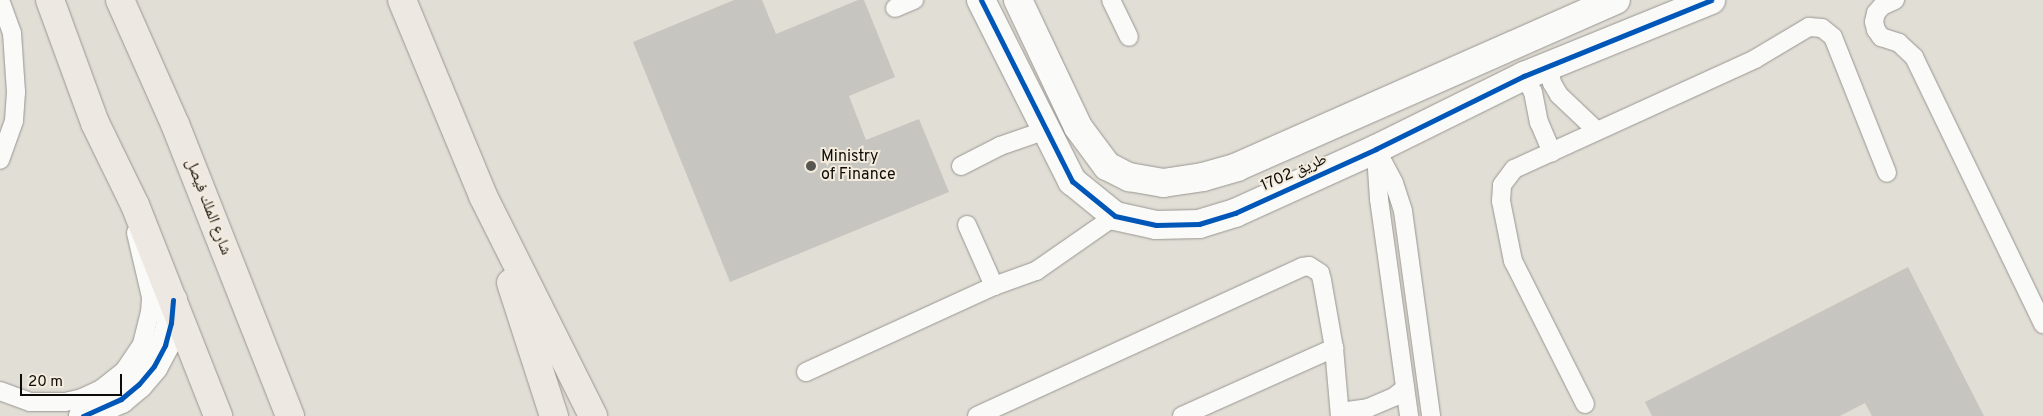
<!DOCTYPE html>
<meta charset="utf-8">
<style>
body{margin:0}
#map{position:relative;width:2043px;height:416px;overflow:hidden;background:#e1ded6;font-family:Overpass,"Noto Naskh Arabic",sans-serif}
div>[style]{position:absolute}
[style*='--x']{left:calc(var(--x)*1px);top:calc(var(--y)*1px);width:calc(var(--w)*1px);rotate:calc(var(--a)*1deg)}
.building>*{inset:0;background:#c7c5bf}
.roads{filter:drop-shadow(0 0 1px #999691) drop-shadow(0 0 1px #999691)}
.service>*{height:18px;margin:-9px;padding:0 9px;transform-origin:9px;border-radius:9px;background:#fafaf9}
.minor>*{height:28px;margin:-14px;padding:0 14px;transform-origin:14px;border-radius:14px;background:#fafaf9}
.tertiary>*{height:28px;margin:-14px;padding:0 14px;transform-origin:14px;border-radius:14px;background:#fafaf9}
.trunk>*{height:28px;margin:-14px;padding:0 14px;transform-origin:14px;border-radius:14px;background:#eee8e2}
.cycleway>*{height:5px;margin:-2.5px;padding:0 2.5px;transform-origin:2.5px;border-radius:2.5px;background:#0057b8}
.dots>*{width:14px;height:14px;translate:-50% -50%;box-sizing:border-box;border:2px solid #f3ecde;border-radius:50%}
span{translate:-50% -50%;white-space:nowrap;text-align:center;line-height:1.15;-webkit-text-stroke:4px #f3ecde;paint-order:stroke}
.poi-label{font-size:16px;color:#0f0c08}
.left{translate:0 -50%;text-align:left}
.street-label{font-size:16px;color:#0f0c08}
.scale{position:absolute;left:20px;top:374px;width:102px;height:22px;box-sizing:border-box;border:2px solid #0f0c08;border-top:0;padding-left:6px;font-size:15px;line-height:18px;white-space:nowrap;color:#0f0c08;-webkit-text-stroke:4px #f3ecde;paint-order:stroke}
</style>
<div id="map">
<div class="building">
<i style="clip-path:polygon(734px 0,762px 0,776px 34px,858px 0,864px 0,895px 77px,849px 96px,866px 140px,919px 119px,949px 192px,730px 282px,633px 42px)"></i>
<i style="clip-path:polygon(1908px 267px,1984px 416px,1872px 416px,1865px 403px,1840px 416px,1652px 416px,1645px 402px)"></i>
</div>
<div class="roads">
<div class="service">
<i style="--x:0;--y:0;--w:35;--a:70"></i>
<i style="--x:12;--y:33;--w:59;--a:86.1"></i>
<i style="--x:16;--y:92;--w:29;--a:94"></i>
<i style="--x:14;--y:121;--w:41;--a:109.7"></i>
<i style="--x:1111;--y:0;--w:41;--a:64.1"></i>
<i style="--x:1895;--y:0;--w:14;--a:155"></i>
<i style="--x:1882;--y:6;--w:9;--a:131"></i>
<i style="--x:1876;--y:13;--w:9;--a:103"></i>
<i style="--x:1874;--y:22;--w:8;--a:76"></i>
<i style="--x:1876;--y:30;--w:9;--a:54"></i>
<i style="--x:1881;--y:37;--w:19;--a:18"></i>
<i style="--x:1899;--y:43;--w:21;--a:43"></i>
<i style="--x:1914;--y:57;--w:297;--a:64.2"></i>
<i style="--x:895;--y:8;--w:21;--a:-23"></i>
<i style="--x:1549;--y:65;--w:18;--a:81"></i>
<i style="--x:1552;--y:83;--w:14;--a:60"></i>
<i style="--x:1559;--y:95;--w:52;--a:43.5"></i>
<i style="--x:1524;--y:76;--w:18;--a:61"></i>
<i style="--x:1533;--y:92;--w:31;--a:79"></i>
<i style="--x:1539;--y:122;--w:33;--a:67"></i>
<i style="--x:1376;--y:149;--w:38;--a:62"></i>
<i style="--x:1394;--y:183;--w:29;--a:72"></i>
<i style="--x:1403;--y:211;--w:207;--a:82.2"></i>
<i style="--x:1376;--y:155;--w:44;--a:86.1"></i>
<i style="--x:1379;--y:199;--w:219;--a:82.1"></i>
<i style="--x:961;--y:166;--w:44;--a:-27.1"></i>
<i style="--x:1000;--y:146;--w:49;--a:-19.2"></i>
<i style="--x:967;--y:225;--w:67;--a:66.1"></i>
<i style="--x:806;--y:372;--w:207;--a:-24.6"></i>
<i style="--x:994;--y:286;--w:45;--a:-19.7"></i>
<i style="--x:1036;--y:271;--w:96;--a:-34.8"></i>
<i style="--x:0;--y:391;--w:32;--a:20"></i>
<i style="--x:30;--y:402;--w:35;--a:0"></i>
<i style="--x:65;--y:402;--w:17;--a:-13"></i>
<i style="--x:82;--y:398;--w:21;--a:-25"></i>
<i style="--x:101;--y:389;--w:29;--a:-38"></i>
<i style="--x:124;--y:371;--w:32;--a:-56"></i>
<i style="--x:142;--y:344;--w:32;--a:-76"></i>
<i style="--x:150;--y:313;--w:16;--a:-86"></i>
<i style="--x:151;--y:297;--w:66;--a:-103.2"></i>
<i style="--x:1585;--y:404;--w:160;--a:-116.7"></i>
<i style="--x:1513;--y:261;--w:61;--a:-101.3"></i>
<i style="--x:1501;--y:201;--w:16;--a:-86"></i>
<i style="--x:1502;--y:185;--w:20;--a:-53"></i>
<i style="--x:1514;--y:169;--w:265;--a:-24.5"></i>
<i style="--x:1755;--y:59;--w:63;--a:-30.7"></i>
<i style="--x:1809;--y:27;--w:13;--a:4"></i>
<i style="--x:1822;--y:28;--w:14;--a:39"></i>
<i style="--x:1833;--y:37;--w:146;--a:68.3"></i>
<i style="--x:1340;--y:412;--w:28;--a:-8"></i>
<i style="--x:1368;--y:408;--w:28;--a:-23"></i>
<i style="--x:1394;--y:397;--w:14;--a:-39"></i>
<i style="--x:977;--y:416;--w:358;--a:-24.6"></i>
<i style="--x:1302;--y:267;--w:7;--a:-8"></i>
<i style="--x:1309;--y:266;--w:13;--a:32"></i>
<i style="--x:1320;--y:273;--w:7;--a:74"></i>
<i style="--x:1322;--y:280;--w:69;--a:80"></i>
<i style="--x:1334;--y:348;--w:68;--a:85"></i>
<i style="--x:1182;--y:416;--w:167;--a:-24.1"></i>
</div>
<div class="minor">
<i style="--x:83;--y:416;--w:42;--a:-24.1"></i>
<i style="--x:121;--y:399;--w:23;--a:-40"></i>
<i style="--x:139;--y:384;--w:23;--a:-50"></i>
<i style="--x:154;--y:366;--w:24;--a:-62"></i>
<i style="--x:165;--y:345;--w:23;--a:-75"></i>
<i style="--x:171;--y:323;--w:23;--a:-85"></i>
</div>
<div class="tertiary">
<i style="--x:981;--y:0;--w:203;--a:63.3"></i>
<i style="--x:1072;--y:181;--w:55;--a:39.1"></i>
<i style="--x:1115;--y:216;--w:42;--a:12.4"></i>
<i style="--x:1156;--y:225;--w:43;--a:-1.3"></i>
<i style="--x:1199;--y:224;--w:38;--a:-17"></i>
<i style="--x:1235;--y:213;--w:155;--a:-24.4"></i>
<i style="--x:1376;--y:149;--w:165;--a:-26.3"></i>
<i style="--x:1524;--y:76;--w:202;--a:-22.1"></i>
<i style="--x:1018;--y:0;--w:140;--a:64.7"></i>
<i style="--x:1078;--y:127;--w:49;--a:53.4"></i>
<i style="--x:1107;--y:166;--w:25;--a:27"></i>
<i style="--x:1129;--y:177;--w:35;--a:10"></i>
<i style="--x:1163;--y:183;--w:40;--a:-8.5"></i>
<i style="--x:1203;--y:177;--w:35;--a:-16"></i>
<i style="--x:1237;--y:167;--w:414;--a:-23.8"></i>
</div>
<div class="trunk">
<i style="--x:50;--y:0;--w:131;--a:69.9"></i>
<i style="--x:95;--y:123;--w:91;--a:64"></i>
<i style="--x:135;--y:205;--w:227;--a:68.5"></i>
<i style="--x:120;--y:0;--w:136;--a:66.1"></i>
<i style="--x:175;--y:124;--w:314;--a:68.5"></i>
<i style="--x:402;--y:0;--w:212;--a:67.5"></i>
<i style="--x:483;--y:196;--w:246;--a:63.4"></i>
<i style="--x:511;--y:283;--w:140;--a:72.1"></i>
</div>
</div>
<div class="cycleway">
<i style="--x:981;--y:0;--w:203;--a:63.3"></i>
<i style="--x:1072;--y:181;--w:55;--a:39.1"></i>
<i style="--x:1115;--y:216;--w:42;--a:12.4"></i>
<i style="--x:1156;--y:225;--w:43;--a:-1.3"></i>
<i style="--x:1199;--y:224;--w:38;--a:-17"></i>
<i style="--x:1235;--y:213;--w:155;--a:-24.4"></i>
<i style="--x:1376;--y:149;--w:165;--a:-26.3"></i>
<i style="--x:1524;--y:76;--w:202;--a:-22.1"></i>
<i style="--x:83;--y:416;--w:42;--a:-24.1"></i>
<i style="--x:121;--y:399;--w:23;--a:-40"></i>
<i style="--x:139;--y:384;--w:23;--a:-50"></i>
<i style="--x:154;--y:366;--w:24;--a:-62"></i>
<i style="--x:165;--y:345;--w:23;--a:-75"></i>
<i style="--x:171;--y:323;--w:23;--a:-85"></i>
</div>
<div class="dots">
<i style="left:811px;top:166px;background:#585650"></i>
</div>
<div class="poi-label">
<span class="left" style="left:821px;top:166px">Ministry<br>of Finance</span>
</div>
<div class="street-label">
<span style="left:1294px;top:173px;rotate:-24deg">طريق 1702</span>
<span style="left:208px;top:207px;rotate:69deg">شارع الملك فيصل</span>
</div>
<div class="scale">20 m</div>
</div>
